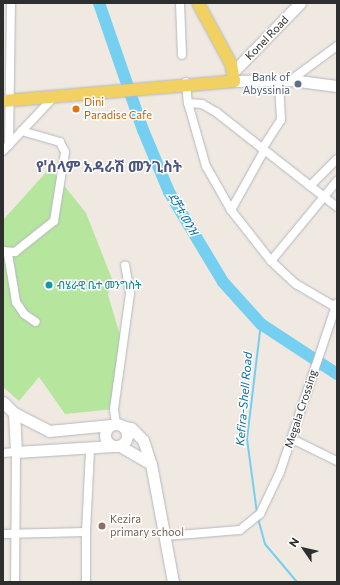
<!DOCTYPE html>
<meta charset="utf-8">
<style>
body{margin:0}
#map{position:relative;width:340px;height:585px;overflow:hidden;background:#efe9e1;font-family:Commissioner,"Noto Sans Ethiopic",sans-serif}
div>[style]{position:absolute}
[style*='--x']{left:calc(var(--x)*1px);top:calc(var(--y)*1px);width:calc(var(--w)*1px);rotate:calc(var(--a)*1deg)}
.green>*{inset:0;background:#b6e59e}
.stream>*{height:2px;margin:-1px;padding:0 1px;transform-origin:1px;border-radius:1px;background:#75cff0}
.river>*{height:12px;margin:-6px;padding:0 6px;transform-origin:6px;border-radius:6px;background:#75cff0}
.roads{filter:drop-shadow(0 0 1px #b4b7c1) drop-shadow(0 0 1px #b4b7c1)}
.minor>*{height:8px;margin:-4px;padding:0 4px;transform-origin:4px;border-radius:4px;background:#fff}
.secondary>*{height:11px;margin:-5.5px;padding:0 5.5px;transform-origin:5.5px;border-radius:5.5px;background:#fff}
.secondary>.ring{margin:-5.5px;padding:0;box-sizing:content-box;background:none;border:11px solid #fff;border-radius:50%}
.primary>*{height:12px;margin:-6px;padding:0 6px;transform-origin:6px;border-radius:6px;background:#f2d163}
.dots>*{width:11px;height:11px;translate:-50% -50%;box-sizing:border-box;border:2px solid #fff;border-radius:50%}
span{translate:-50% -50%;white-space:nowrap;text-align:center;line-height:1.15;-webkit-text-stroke:3px #fff;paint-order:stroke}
.street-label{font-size:11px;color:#2e2e2e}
.service-label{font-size:11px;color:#4e5e75}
.right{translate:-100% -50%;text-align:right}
.food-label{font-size:11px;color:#c56008}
.left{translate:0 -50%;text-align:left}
.culture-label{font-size:11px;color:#0d838f}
.education-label{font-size:11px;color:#785e54}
.water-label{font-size:12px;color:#0d6fa3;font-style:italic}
.district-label{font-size:15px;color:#4d5680;font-weight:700}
.frame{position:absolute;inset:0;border:4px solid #2e2e2e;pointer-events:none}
.north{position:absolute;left:284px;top:529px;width:40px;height:40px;-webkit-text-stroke:3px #fff;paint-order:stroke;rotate:304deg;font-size:11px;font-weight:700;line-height:16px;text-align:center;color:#2e2e2e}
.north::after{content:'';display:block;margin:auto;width:14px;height:18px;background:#2e2e2e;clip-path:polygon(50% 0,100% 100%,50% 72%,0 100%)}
</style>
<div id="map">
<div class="green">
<i style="clip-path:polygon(50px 168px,86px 213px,112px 279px,108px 295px,123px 345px,114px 409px,65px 414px,39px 377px,19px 401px,3px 387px,3px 220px)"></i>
</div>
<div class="stream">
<i style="--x:257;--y:513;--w:75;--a:-97.7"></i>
<i style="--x:247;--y:439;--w:116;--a:-83.1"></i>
<i style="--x:258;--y:518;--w:27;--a:75"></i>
<i style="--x:265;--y:544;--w:50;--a:49.9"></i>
</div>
<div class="river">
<i style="--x:99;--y:3;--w:134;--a:70.9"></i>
<i style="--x:143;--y:130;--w:67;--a:67.2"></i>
<i style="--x:169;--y:192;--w:105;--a:59"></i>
<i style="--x:223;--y:282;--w:57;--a:47.9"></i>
<i style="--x:261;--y:324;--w:91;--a:33.3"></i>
</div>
<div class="roads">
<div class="minor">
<i style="--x:180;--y:3;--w:52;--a:87.8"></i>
<i style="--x:291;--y:80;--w:57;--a:-36.5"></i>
<i style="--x:186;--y:82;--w:21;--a:85"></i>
<i style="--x:188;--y:103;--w:66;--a:74.1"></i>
<i style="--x:206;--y:166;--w:51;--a:60.4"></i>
<i style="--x:231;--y:210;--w:65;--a:51.9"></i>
<i style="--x:271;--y:261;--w:34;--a:43"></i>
<i style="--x:296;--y:284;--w:48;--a:30.3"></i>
<i style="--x:188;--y:103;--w:14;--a:4"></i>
<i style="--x:202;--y:104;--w:16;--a:30"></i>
<i style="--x:216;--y:112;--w:154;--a:38.1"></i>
<i style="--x:9;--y:145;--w:142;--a:-89.2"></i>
<i style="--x:262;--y:149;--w:35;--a:-57"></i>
<i style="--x:281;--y:120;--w:39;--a:-93"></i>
<i style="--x:3;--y:151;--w:71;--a:-46.7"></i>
<i style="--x:310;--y:186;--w:38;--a:-45"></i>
<i style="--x:231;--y:210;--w:68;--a:-60.8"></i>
<i style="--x:3;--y:251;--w:12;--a:5"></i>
<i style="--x:15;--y:252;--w:50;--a:-38.5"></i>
<i style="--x:54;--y:221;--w:70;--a:-80.9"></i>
<i style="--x:65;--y:152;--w:11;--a:-117"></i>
<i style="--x:60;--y:142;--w:40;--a:-164"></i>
<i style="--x:8;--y:254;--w:49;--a:80.5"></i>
<i style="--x:16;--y:302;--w:14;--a:56"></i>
<i style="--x:24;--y:314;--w:14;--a:34"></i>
<i style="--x:271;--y:261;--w:104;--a:-50.5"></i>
<i style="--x:116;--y:424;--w:15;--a:-98"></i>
<i style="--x:114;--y:409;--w:117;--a:-82.1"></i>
<i style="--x:130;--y:293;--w:28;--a:-100"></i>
<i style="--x:292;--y:439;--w:50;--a:26.1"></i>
<i style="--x:3;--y:453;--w:13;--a:-4"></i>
<i style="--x:16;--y:452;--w:130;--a:90.4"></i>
<i style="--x:86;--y:532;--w:83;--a:-87.2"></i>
<i style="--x:3;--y:534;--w:83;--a:-1.4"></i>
<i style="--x:86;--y:532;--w:50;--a:90"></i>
<i style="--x:166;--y:536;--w:74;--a:-4.6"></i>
<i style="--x:240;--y:530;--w:26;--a:-39"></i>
<i style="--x:260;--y:514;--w:47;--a:-64.5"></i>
<i style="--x:280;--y:472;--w:178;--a:-71.4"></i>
</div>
<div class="secondary">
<i style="--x:233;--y:72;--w:96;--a:-45.8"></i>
<i style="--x:234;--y:81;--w:57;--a:-1"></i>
<i style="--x:291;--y:80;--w:46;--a:7.4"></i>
<i style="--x:3;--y:402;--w:16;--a:45"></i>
<i style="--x:14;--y:413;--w:39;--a:27"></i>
<i style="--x:49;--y:431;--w:62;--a:-5.5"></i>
<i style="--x:14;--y:413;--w:39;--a:87"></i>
<i style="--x:16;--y:452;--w:97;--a:-3.5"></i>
<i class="ring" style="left:105px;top:424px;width:11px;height:11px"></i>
<i style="--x:122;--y:426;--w:9;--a:13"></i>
<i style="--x:131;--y:428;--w:17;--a:45"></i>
<i style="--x:143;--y:440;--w:25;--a:72"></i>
<i style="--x:151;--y:464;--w:120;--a:79.4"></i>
<i style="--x:120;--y:446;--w:36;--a:30"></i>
</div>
<div class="primary">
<i style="--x:3;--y:101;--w:232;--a:-4.9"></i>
<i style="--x:234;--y:81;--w:17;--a:-100"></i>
<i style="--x:231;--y:64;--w:69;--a:-118.4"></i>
</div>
</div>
<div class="dots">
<i style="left:298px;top:84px;background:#5c6f8a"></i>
<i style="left:76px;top:109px;background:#e8710a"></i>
<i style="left:49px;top:285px;background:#0f9aa8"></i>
<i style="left:102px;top:526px;background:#8d6e63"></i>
</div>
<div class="street-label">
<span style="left:267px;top:38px;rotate:-46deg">Konel Road</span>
<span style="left:301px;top:409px;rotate:-72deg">Megala Crossing</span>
</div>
<div class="service-label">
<span class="right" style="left:290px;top:84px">Bank of<br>Abyssinia</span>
</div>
<div class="food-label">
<span class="left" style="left:84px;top:109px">Dini<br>Paradise Cafe</span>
</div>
<div class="culture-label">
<span class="left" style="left:57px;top:285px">ብሄራዊ ቤተ መንግስት</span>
</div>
<div class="education-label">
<span class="left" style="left:110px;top:526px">Kezira<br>primary school</span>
</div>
<div class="water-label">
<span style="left:183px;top:214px;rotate:60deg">ደቻቱ ወንዝ</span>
<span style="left:244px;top:399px;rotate:-85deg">Kefira-Shell Road</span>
</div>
<div class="district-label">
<span style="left:109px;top:167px">የ'ሰላም አዳራሽ መንጊስት</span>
</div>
<div class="frame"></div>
<div class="north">N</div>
</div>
